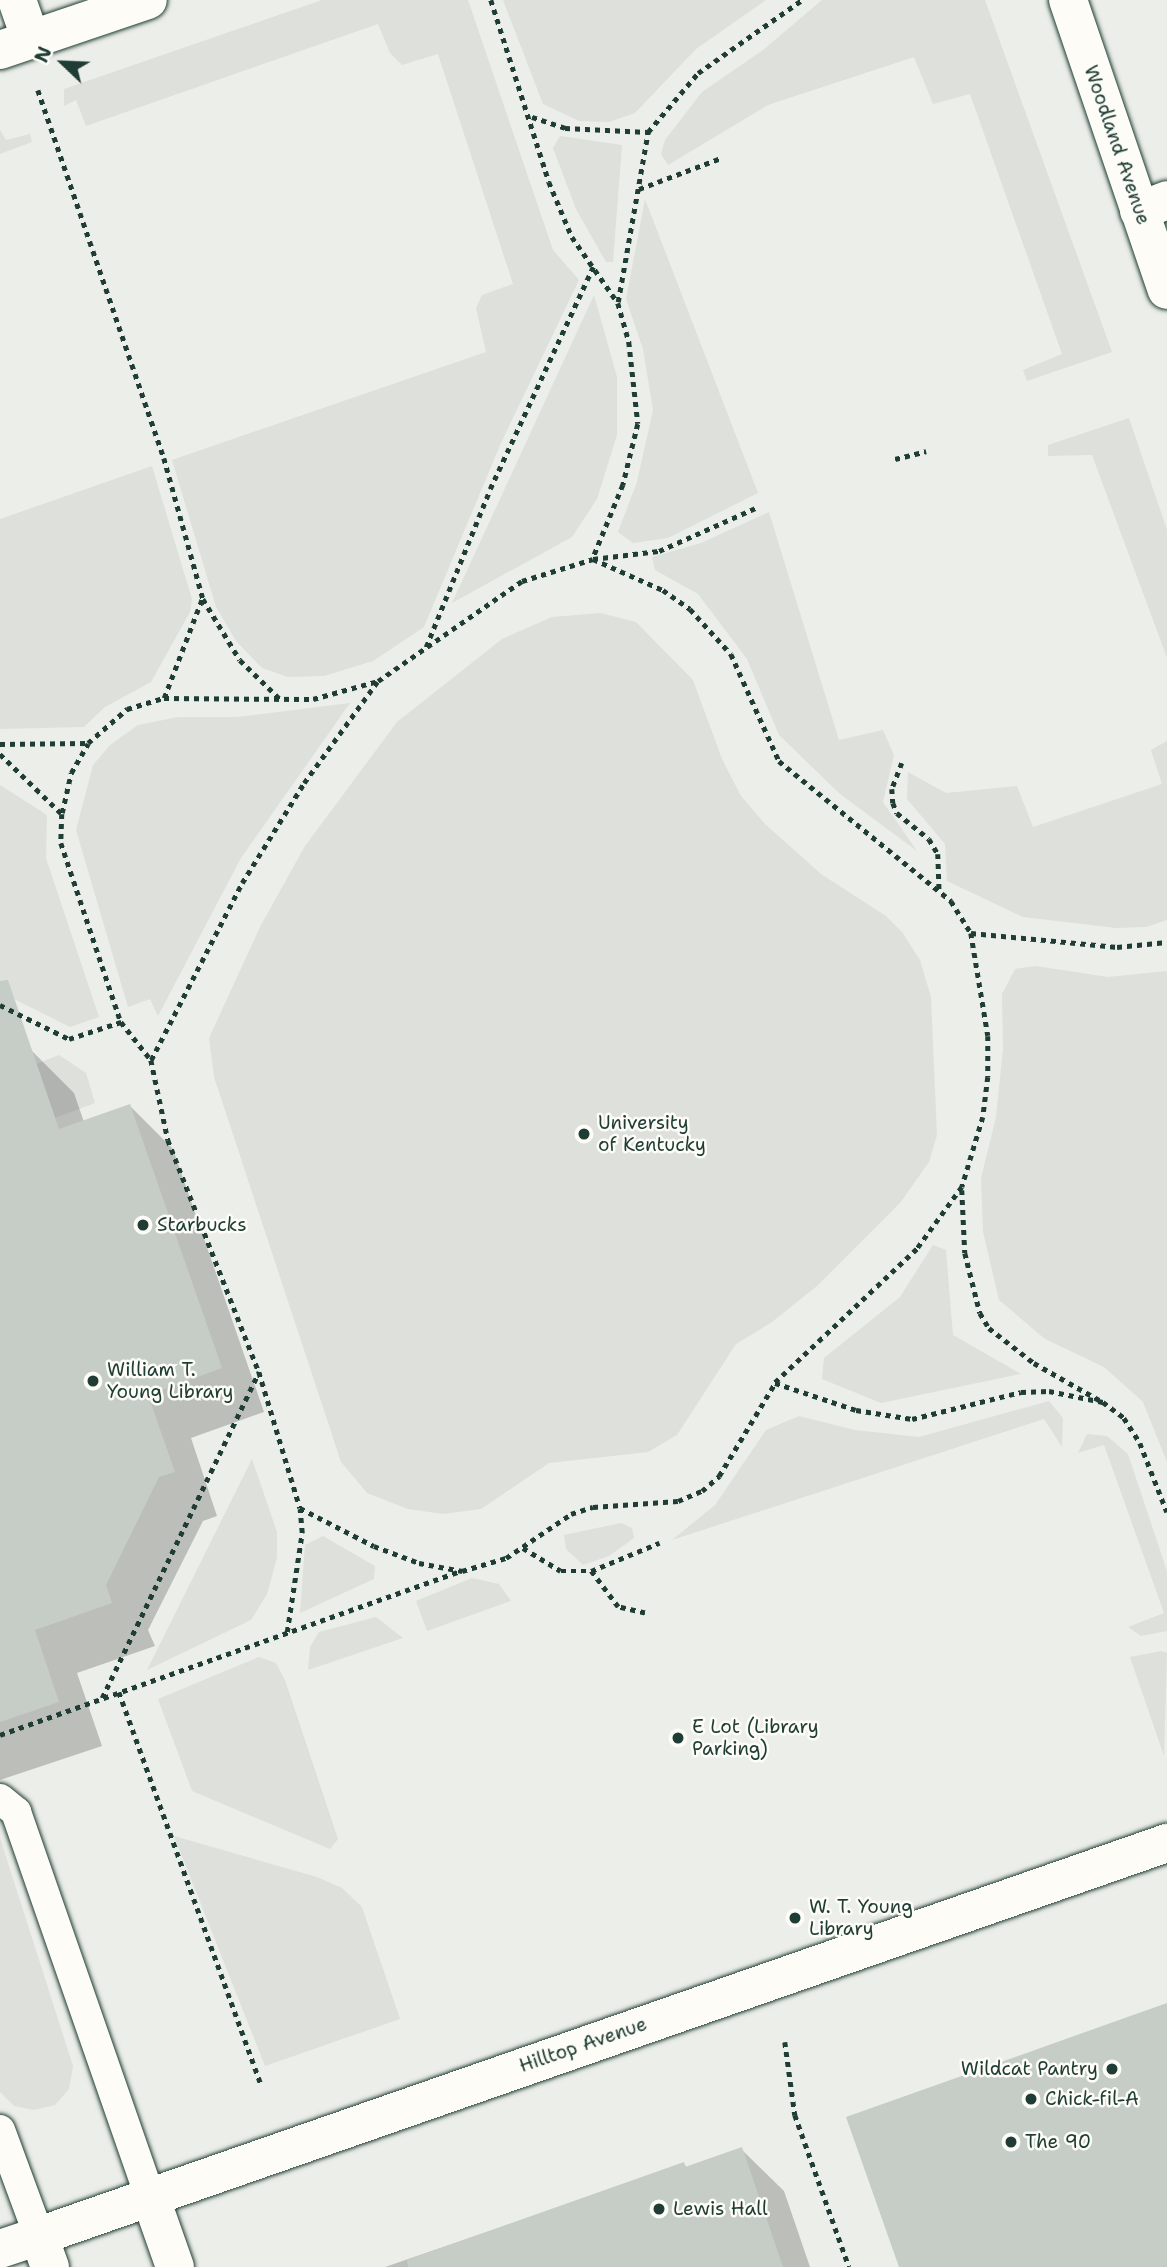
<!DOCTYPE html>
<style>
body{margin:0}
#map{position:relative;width:1167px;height:2267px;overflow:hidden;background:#fdfcf7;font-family:"Shantell Sans",sans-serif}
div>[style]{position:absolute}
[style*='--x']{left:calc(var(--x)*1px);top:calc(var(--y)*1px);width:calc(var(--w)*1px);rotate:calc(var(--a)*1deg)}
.built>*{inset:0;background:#eceee9;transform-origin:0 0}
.green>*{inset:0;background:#dde0db}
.shadow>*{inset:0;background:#0003}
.building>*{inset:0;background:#c6cdc7}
.path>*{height:4.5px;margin-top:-2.25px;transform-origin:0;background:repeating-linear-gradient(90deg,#1f3d34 0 5px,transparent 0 10px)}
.roads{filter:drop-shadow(0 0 2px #1f3d34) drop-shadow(0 0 2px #1f3d34)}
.lane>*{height:30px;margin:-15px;padding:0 15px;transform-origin:15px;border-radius:15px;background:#fdfcf7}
.street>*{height:38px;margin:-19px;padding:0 19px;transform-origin:19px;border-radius:19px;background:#fdfcf7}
.secondary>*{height:38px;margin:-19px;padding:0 19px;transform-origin:19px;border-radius:19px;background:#fdfcf7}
.dots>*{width:19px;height:19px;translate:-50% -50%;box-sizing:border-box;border:4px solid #fdfcf7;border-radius:50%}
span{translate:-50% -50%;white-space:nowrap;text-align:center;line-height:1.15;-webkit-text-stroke:5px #fdfcf7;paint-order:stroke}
.street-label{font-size:19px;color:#1f3d34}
.poi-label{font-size:19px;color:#1f3d34}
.left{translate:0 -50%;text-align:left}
.right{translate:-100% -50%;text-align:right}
.north{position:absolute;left:28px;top:28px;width:70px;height:70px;-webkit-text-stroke:5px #fdfcf7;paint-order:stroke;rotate:293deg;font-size:19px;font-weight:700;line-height:28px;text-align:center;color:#1f3d34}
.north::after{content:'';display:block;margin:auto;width:24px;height:32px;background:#1f3d34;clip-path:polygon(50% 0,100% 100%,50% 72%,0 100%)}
</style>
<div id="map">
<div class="built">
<i style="left:0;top:0;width:1167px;height:2267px"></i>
</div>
<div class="green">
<i style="clip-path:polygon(322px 0,468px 0,553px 250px,579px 280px,501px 443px,424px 627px,373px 661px,324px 676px,288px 677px,262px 668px,236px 641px,216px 607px,172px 460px,486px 352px,476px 308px,482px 295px,513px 284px,438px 54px,402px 65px,390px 53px,378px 24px,86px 126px,76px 100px,64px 106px,64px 89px)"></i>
<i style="clip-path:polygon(503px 0,766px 0,696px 49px,635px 113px,609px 122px,579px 121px,543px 104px)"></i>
<i style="clip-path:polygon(822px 0,985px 0,1112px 352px,1027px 381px,1023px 370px,1062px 354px,970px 94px,933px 104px,914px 57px,768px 105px,668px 165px,661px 154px,665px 140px,702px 92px,763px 50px)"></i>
<i style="clip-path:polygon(0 130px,6px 140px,30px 134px,32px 142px,0 154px)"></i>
<i style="clip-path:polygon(560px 136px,622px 145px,613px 262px,606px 262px,576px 209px,553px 148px)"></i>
<i style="clip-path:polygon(645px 199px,758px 493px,668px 538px,633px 543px,618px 532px,637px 482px,653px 410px,643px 349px,626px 299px)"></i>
<i style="clip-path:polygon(594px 295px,617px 377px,617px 435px,597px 499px,572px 537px,452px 603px)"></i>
<i style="clip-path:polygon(1129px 418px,1167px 530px,1167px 658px,1092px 455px,1048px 456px,1048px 445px)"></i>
<i style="clip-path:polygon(152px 466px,192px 599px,190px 612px,151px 682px,105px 707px,84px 727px,0 729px,0 519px)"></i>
<i style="clip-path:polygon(769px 512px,839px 740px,883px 730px,894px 755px,883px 802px,917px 851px,840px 794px,779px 735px,747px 659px,698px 594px,655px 570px,652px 557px,701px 543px)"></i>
<i style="clip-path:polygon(601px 613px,636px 622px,693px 680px,722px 759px,741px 796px,765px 824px,821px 874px,886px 916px,902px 932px,920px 960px,931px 997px,937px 1135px,929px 1162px,900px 1203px,817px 1286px,772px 1322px,736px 1344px,677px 1435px,648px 1452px,549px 1463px,481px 1509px,443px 1514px,408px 1509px,367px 1493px,341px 1462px,214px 1077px,209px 1038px,260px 927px,305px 846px,397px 722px,502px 639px,552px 617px)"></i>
<i style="clip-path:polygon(350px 703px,241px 858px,158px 1016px,150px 999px,128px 1007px,76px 830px,93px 765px,110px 745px,138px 725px,178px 717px,237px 717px)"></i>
<i style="clip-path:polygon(1167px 741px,1167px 920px,1146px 927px,1116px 928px,1023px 917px,947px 881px,945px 844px,907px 799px,908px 772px,946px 793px,1017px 786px,1033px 827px,1162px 784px,1151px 750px)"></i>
<i style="clip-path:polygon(0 785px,47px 815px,46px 858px,99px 1017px,70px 1027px,0 992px)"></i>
<i style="clip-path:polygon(1036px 966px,1108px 977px,1167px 971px,1167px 1462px,1143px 1402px,1104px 1367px,1045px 1339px,999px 1300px,983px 1232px,981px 1178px,996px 1117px,1003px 1048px,1002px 994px,1015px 969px)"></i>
<i style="clip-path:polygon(59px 1055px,86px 1073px,95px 1103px,55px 1118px,36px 1064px)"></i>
<i style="clip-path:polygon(933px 1245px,946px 1250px,953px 1335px,1021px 1374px,881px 1403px,822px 1379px,824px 1358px,900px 1297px)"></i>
<i style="clip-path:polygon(1049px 1401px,1063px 1418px,1062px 1447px,1044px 1419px,672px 1540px,715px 1505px,766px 1430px,799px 1416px,855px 1430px,919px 1437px)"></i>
<i style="clip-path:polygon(1087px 1434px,1107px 1436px,1128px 1454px,1167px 1571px,1167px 1631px,1141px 1636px,1128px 1627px,1164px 1613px,1104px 1445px,1078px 1453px)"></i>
<i style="clip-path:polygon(252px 1459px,277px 1532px,277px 1558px,267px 1594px,251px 1620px,147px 1670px)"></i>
<i style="clip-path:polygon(621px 1523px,632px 1528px,634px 1538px,609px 1556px,583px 1565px,566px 1549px,564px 1535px)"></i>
<i style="clip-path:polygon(323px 1536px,375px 1566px,374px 1579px,300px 1613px,305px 1545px)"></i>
<i style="clip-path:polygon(472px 1578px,499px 1584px,511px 1601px,427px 1631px,416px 1601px)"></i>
<i style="clip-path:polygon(376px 1617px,403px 1638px,308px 1670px,310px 1647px,319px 1632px)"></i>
<i style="clip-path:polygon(1161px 1651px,1167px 1653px,1164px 1756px,1130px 1657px)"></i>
<i style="clip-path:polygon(259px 1657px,276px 1663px,285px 1680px,338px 1839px,330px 1849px,192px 1791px,158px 1699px)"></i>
<i style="clip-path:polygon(174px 1836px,317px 1877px,342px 1888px,362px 1907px,400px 2019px,265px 2066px)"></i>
<i style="clip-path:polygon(0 1838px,73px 2066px,69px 2089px,55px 2105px,34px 2110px,14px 2106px,0 2092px)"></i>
</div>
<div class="shadow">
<i style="clip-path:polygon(30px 1049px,74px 1093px,84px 1122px,130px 1106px,173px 1149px,264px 1412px,191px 1438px,217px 1516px,203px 1521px,148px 1630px,155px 1646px,77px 1673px,102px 1746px,0 1780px,0 1051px)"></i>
<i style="clip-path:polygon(741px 2149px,784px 2191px,810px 2267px,385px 2267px,684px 2164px,687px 2168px)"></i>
</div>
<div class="building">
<i style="clip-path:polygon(8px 980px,59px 1129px,130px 1104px,222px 1368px,148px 1395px,175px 1472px,159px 1477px,106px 1585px,112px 1603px,35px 1630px,59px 1702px,0 1722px,0 981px)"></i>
<i style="clip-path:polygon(1167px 2003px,1167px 2267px,899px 2267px,846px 2117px)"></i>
<i style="clip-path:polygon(742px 2147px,783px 2267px,408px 2267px,407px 2260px,684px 2162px,685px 2167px)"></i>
</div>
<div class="path">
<i style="--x:491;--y:0;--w:191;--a:72.3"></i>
<i style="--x:549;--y:182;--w:60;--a:67.3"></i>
<i style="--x:572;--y:237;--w:80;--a:55.1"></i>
<i style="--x:618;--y:303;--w:41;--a:74.2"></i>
<i style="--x:629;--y:342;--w:82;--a:83.7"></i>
<i style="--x:638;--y:424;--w:63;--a:103.8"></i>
<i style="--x:623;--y:485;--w:79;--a:112.3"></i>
<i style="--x:38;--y:90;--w:389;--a:71.1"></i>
<i style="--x:164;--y:458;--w:146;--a:74.5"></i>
<i style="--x:203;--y:599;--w:71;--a:58.8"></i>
<i style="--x:240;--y:660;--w:56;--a:44.3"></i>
<i style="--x:532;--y:117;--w:35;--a:18"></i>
<i style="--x:565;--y:128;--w:83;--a:2.8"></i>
<i style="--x:639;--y:189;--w:88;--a:-20.7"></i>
<i style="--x:618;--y:302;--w:173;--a:-80"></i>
<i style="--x:648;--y:132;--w:77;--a:-49.7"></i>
<i style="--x:698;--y:73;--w:127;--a:-35.1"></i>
<i style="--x:895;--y:459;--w:32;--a:-14"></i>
<i style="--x:593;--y:559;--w:77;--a:23.9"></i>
<i style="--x:663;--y:590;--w:33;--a:35"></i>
<i style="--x:690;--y:609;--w:61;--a:47.7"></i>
<i style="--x:731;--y:654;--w:117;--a:65.8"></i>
<i style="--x:779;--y:761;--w:222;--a:39.1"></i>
<i style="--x:951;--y:901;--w:38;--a:58"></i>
<i style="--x:971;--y:933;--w:104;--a:80.6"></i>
<i style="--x:988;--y:1036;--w:41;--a:90"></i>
<i style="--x:988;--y:1077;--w:40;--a:97.1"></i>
<i style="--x:983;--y:1117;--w:73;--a:106.7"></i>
<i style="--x:962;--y:1187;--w:77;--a:126"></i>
<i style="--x:917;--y:1249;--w:195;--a:136.7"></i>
<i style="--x:426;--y:647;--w:170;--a:-67.9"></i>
<i style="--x:490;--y:489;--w:245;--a:-65.1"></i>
<i style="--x:164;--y:698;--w:106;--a:-69"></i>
<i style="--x:0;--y:744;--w:88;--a:-0.7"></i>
<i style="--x:88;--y:743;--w:52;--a:-41.1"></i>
<i style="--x:127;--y:709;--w:39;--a:-17"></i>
<i style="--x:164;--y:698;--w:149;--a:0.4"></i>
<i style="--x:313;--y:699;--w:67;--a:-15.5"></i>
<i style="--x:378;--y:681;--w:175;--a:-34.8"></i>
<i style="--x:522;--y:581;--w:74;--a:-17.2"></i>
<i style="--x:593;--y:559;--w:66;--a:-6.9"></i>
<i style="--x:659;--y:551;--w:108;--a:-24"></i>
<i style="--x:0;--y:754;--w:86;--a:44.1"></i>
<i style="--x:62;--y:814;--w:29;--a:92"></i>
<i style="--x:61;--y:843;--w:189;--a:71.5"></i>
<i style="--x:121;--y:1022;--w:48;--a:51.7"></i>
<i style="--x:151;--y:1060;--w:199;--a:-62.8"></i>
<i style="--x:242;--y:883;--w:118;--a:-58.2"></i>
<i style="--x:304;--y:783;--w:125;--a:-54.1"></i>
<i style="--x:902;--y:763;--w:28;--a:111"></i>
<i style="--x:892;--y:789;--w:14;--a:86"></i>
<i style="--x:893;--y:803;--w:11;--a:68"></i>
<i style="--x:897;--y:813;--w:41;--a:39.1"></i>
<i style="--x:929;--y:839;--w:17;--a:59"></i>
<i style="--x:938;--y:854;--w:36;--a:88"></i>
<i style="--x:62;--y:813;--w:41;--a:-77.3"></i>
<i style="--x:71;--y:773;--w:34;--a:-60"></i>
<i style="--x:971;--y:933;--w:147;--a:5.5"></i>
<i style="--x:1117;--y:947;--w:50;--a:-5.7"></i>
<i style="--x:0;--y:1005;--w:77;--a:26.2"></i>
<i style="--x:69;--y:1039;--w:55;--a:-18.1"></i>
<i style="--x:151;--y:1060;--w:82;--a:78"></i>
<i style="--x:168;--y:1140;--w:249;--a:68.6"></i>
<i style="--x:259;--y:1372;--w:142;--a:73.2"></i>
<i style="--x:300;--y:1508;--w:83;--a:27.2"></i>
<i style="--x:374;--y:1546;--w:48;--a:20.7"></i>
<i style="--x:419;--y:1563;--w:44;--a:10.5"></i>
<i style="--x:462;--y:1571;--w:46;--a:-16.5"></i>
<i style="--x:506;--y:1558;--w:78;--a:-34.1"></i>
<i style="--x:571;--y:1514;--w:23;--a:-18"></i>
<i style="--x:593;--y:1507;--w:85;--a:-4"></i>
<i style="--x:678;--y:1501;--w:26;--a:-23"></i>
<i style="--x:702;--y:1491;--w:23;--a:-41"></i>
<i style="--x:719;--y:1476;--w:109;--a:-58.9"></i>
<i style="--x:775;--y:1383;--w:85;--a:18.4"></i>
<i style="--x:856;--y:1410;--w:57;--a:9.1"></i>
<i style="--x:912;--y:1419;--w:112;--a:-13.9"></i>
<i style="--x:1021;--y:1392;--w:28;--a:-2"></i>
<i style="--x:1049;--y:1391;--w:55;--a:11.5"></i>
<i style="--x:1103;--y:1402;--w:26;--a:37"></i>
<i style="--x:1124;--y:1418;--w:30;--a:57"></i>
<i style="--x:1140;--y:1443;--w:74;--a:68.6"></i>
<i style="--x:962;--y:1190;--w:63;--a:87.3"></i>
<i style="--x:965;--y:1253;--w:62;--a:76"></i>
<i style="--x:980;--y:1313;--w:17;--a:59"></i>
<i style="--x:989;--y:1328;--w:57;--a:37.9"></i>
<i style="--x:1034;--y:1363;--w:75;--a:29.6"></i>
<i style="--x:523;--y:1548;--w:44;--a:31.2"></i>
<i style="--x:561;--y:1571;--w:30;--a:0"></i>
<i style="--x:645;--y:1613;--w:28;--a:-167"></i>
<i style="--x:618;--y:1607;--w:45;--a:-126.9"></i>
<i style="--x:591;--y:1571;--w:74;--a:-22.4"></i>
<i style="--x:287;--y:1632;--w:100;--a:-81.4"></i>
<i style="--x:302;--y:1533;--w:24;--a:-95"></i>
<i style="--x:119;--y:1692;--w:417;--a:70.1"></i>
<i style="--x:102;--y:1698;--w:362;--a:-64.3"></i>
<i style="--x:0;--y:1735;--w:489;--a:-19.6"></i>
<i style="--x:785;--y:2042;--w:74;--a:82.2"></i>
<i style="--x:795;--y:2115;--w:161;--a:70.4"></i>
</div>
<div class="roads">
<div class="lane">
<i style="--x:0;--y:1799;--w:21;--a:39"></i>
<i style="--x:16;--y:1812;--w:407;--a:70.8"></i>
<i style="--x:0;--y:2130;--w:113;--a:69.8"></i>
</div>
<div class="street">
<i style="--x:17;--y:0;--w:42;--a:70.7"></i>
<i style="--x:0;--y:50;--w:156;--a:-18.7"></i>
<i style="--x:1139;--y:211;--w:30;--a:-21"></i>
<i style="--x:0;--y:2249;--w:41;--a:-18.4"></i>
</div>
<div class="secondary">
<i style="--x:1068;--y:0;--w:306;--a:71.2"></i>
<i style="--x:150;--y:2196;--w:75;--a:70.6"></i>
<i style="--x:50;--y:2267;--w:33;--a:-110"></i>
<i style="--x:39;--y:2236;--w:1195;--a:-19.21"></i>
</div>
</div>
<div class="dots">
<i style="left:584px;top:1134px;background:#1f3d34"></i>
<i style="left:143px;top:1225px;background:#1f3d34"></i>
<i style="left:93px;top:1381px;background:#1f3d34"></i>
<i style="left:678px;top:1738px;background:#1f3d34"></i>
<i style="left:795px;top:1918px;background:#1f3d34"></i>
<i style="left:1112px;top:2069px;background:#1f3d34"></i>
<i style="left:1031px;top:2099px;background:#1f3d34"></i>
<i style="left:1011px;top:2142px;background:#1f3d34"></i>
<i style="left:659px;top:2209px;background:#1f3d34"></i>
</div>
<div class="street-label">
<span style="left:1117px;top:145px;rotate:71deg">Woodland Avenue</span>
<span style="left:583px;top:2045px;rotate:-19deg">Hilltop Avenue</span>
</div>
<div class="poi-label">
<span class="left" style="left:598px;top:1134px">University<br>of Kentucky</span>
<span class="left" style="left:157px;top:1225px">Starbucks</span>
<span class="left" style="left:107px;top:1381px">William T.<br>Young Library</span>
<span class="left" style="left:692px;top:1738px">E Lot (Library<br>Parking)</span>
<span class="left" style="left:809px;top:1918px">W. T. Young<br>Library</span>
<span class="right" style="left:1098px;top:2069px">Wildcat Pantry</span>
<span class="left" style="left:1045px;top:2099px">Chick-fil-A</span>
<span class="left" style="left:1025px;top:2142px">The 90</span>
<span class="left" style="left:673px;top:2209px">Lewis Hall</span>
</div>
<div class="north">N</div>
</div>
